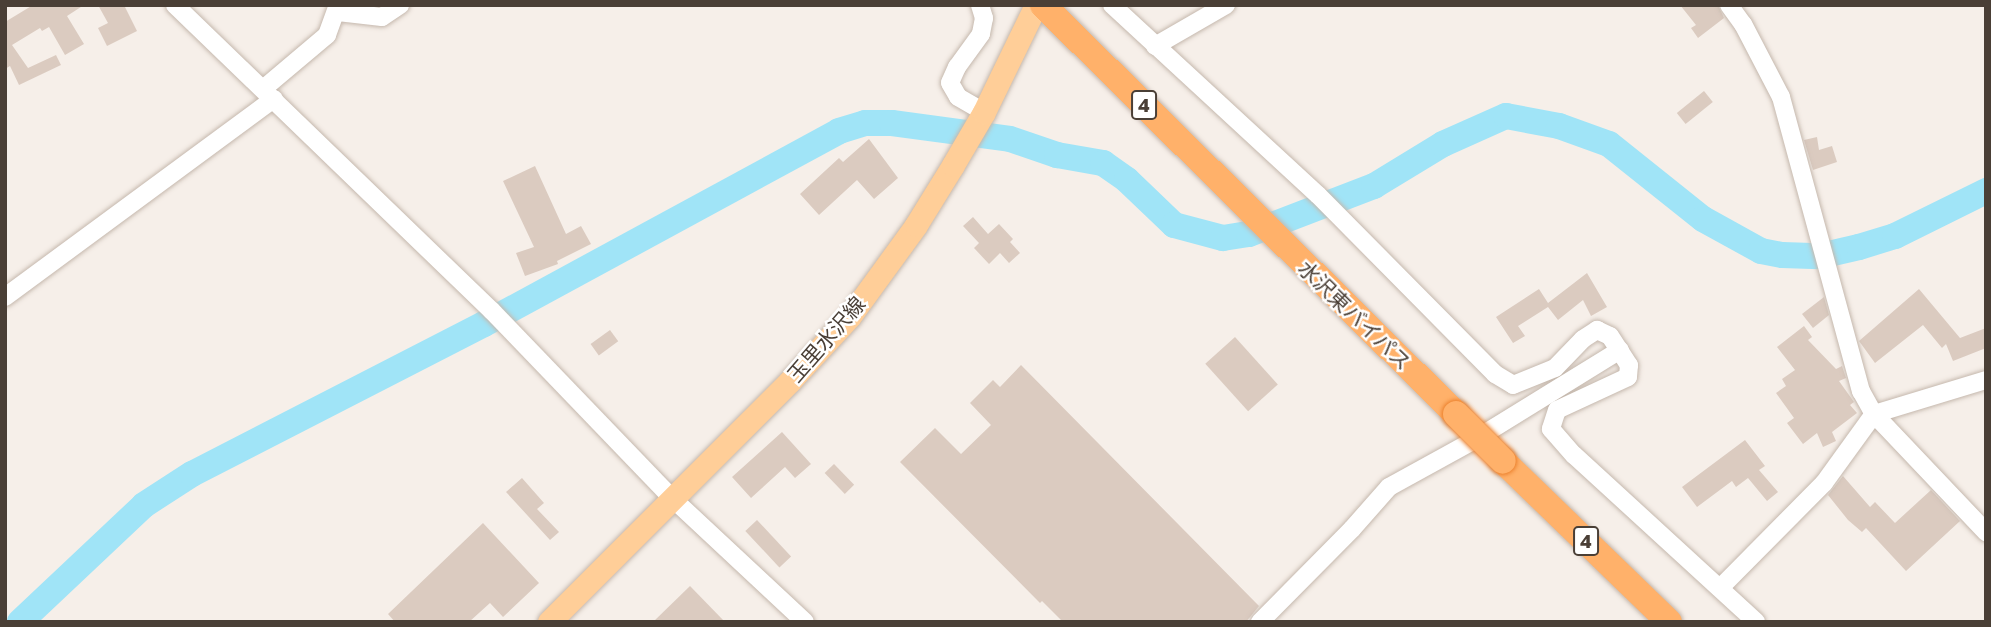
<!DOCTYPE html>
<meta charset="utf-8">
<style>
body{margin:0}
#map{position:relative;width:1991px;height:627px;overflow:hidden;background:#f6efe9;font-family:"Golos Text","Noto Sans JP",sans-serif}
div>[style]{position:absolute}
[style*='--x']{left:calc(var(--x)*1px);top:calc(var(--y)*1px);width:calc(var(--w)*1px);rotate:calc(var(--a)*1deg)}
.river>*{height:26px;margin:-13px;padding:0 13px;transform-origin:13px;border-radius:13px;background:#a0e4f7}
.building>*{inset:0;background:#dbcbc0;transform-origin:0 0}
.roads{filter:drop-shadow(0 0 2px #c5b8ad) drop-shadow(0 0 2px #c5b8ad)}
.minor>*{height:18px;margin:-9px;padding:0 9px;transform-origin:9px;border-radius:9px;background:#fff}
.major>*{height:23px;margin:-11.5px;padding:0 11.5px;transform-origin:11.5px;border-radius:11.5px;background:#ffce98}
.highway>*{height:26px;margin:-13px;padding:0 13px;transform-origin:13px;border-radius:13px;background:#ffb16a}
.bridges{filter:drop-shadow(0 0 2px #ec812d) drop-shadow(0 0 2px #ec812d)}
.highway-bridge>*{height:26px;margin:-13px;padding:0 13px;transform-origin:13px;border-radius:13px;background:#ffb16a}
span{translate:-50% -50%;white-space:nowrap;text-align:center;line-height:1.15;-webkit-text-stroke:5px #fff;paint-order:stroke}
.shield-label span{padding:2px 5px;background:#fff;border:2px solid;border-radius:5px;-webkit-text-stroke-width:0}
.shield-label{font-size:19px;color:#4a3f36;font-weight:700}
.street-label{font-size:21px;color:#4a3f36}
.frame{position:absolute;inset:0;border:7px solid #4a3f36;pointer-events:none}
</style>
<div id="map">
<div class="river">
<i style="--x:20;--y:622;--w:170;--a:-43.3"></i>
<i style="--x:144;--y:505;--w:57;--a:-32.9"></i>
<i style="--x:192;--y:474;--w:328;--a:-27.2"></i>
<i style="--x:484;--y:324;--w:404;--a:-28.5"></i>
<i style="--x:839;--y:131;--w:27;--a:-17"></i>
<i style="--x:865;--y:123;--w:27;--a:0"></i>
<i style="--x:892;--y:123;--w:119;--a:7.7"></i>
<i style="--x:1010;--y:139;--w:50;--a:18.8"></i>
<i style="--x:1057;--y:155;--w:47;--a:9.9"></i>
<i style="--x:1103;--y:163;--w:29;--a:35"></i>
<i style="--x:1127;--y:180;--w:65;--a:43.8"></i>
<i style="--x:1174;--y:225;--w:51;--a:14.9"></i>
<i style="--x:1223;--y:238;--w:26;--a:-9"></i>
<i style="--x:1249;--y:234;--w:134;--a:-21"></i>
<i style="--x:1374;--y:186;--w:81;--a:-31.3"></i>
<i style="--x:1443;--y:144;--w:69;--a:-24"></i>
<i style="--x:1506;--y:116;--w:54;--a:10.7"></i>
<i style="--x:1559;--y:126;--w:53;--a:19.8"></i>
<i style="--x:1609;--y:144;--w:120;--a:38.6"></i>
<i style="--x:1703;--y:219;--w:66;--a:28.9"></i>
<i style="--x:1761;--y:251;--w:21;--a:11"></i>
<i style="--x:1782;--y:255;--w:38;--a:2"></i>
<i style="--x:1820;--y:256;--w:40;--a:-13"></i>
<i style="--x:1859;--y:247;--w:38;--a:-17"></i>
<i style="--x:1895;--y:236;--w:102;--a:-26.3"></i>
</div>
<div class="building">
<i style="clip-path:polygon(33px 5px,84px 5px,67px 16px,84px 44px,65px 55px,49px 27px,42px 31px,40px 28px,12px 45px,28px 68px,56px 55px,61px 65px,19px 85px,10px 66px,5px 69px,5px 22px)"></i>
<i style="clip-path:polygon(98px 5px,124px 5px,137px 31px,107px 46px,98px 28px,108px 23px)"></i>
<i style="clip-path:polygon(1680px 5px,1718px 5px,1724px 18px,1698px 38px,1691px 28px,1696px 25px)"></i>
<i style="left:1704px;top:91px;width:14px;height:35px;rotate:51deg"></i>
<i style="clip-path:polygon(1817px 137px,1819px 150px,1832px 146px,1837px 162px,1813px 170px,1804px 140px)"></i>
<i style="clip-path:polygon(869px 139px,898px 178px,874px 199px,857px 180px,819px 215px,800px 194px,839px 158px,843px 162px)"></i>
<i style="clip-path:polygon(535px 166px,566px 234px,581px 226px,591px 244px,557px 261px,558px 264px,525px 276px,516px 253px,534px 247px,503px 181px)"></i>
<i style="clip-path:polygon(973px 217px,988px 234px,999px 224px,1013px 239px,1010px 242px,1020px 253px,1009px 263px,1000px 253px,989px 264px,974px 248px,979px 243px,963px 226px)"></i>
<i style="clip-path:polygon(1587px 273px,1607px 307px,1591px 316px,1583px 300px,1558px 320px,1548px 307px,1518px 326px,1525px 336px,1513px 343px,1496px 317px,1539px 289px,1548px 303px)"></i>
<i style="clip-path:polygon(1919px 289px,1960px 338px,1986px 328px,1986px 348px,1953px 361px,1946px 344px,1942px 348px,1923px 325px,1875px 363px,1859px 341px)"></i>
<i style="clip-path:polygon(1824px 297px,1829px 315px,1813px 328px,1802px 314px)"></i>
<i style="clip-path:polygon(1804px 326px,1812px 337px,1808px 340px,1836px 369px,1842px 366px,1846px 378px,1839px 381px,1854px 402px,1850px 405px,1857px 413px,1832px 432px,1836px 441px,1823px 447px,1817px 433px,1803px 444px,1787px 423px,1794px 418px,1776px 393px,1786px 386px,1782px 379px,1795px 370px,1777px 347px)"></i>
<i style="left:610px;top:330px;width:14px;height:24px;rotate:54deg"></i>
<i style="left:1235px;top:337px;width:64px;height:40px;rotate:48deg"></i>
<i style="clip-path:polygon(1021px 365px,1259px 606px,1246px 622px,1063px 622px,1042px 601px,1040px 603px,900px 462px,935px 428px,961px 454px,991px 425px,970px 403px,993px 380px,1000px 387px)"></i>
<i style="clip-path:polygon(782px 432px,811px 464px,795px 478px,785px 467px,751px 498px,732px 477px)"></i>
<i style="clip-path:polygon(1745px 440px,1765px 466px,1759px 470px,1778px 492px,1767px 501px,1748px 478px,1736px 487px,1732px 481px,1697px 507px,1682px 487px)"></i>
<i style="left:834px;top:464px;width:29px;height:13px;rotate:46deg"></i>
<i style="clip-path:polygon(1843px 476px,1870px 507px,1875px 502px,1895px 523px,1931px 490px,1960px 521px,1906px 571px,1866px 528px,1862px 532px,1848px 520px,1828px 495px)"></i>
<i style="clip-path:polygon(522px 478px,544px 503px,537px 509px,559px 532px,550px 540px,506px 492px)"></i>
<i style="left:757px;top:520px;width:50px;height:16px;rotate:47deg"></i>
<i style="clip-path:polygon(483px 523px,539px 583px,503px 617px,490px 603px,469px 622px,395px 622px,388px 614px)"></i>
<i style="clip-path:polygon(690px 586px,725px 622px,653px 622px)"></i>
</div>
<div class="roads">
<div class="minor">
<i style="--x:175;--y:5;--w:441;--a:44"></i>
<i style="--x:492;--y:311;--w:258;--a:46.1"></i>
<i style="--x:671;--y:497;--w:183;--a:43"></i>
<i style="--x:980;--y:5;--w:14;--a:73"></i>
<i style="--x:984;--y:18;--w:16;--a:101"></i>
<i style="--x:981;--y:34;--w:41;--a:126"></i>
<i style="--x:957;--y:67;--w:17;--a:114"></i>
<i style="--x:950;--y:83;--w:16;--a:60"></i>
<i style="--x:958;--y:97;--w:30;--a:30"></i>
<i style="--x:1112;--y:5;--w:280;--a:42.7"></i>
<i style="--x:1318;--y:195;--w:252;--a:45.3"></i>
<i style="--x:1495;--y:374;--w:21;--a:31"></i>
<i style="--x:1513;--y:385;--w:45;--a:-22"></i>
<i style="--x:1555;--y:368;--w:40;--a:-46"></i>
<i style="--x:1583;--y:339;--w:17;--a:-33"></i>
<i style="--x:1597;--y:330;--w:14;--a:25"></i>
<i style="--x:1610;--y:336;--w:35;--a:57"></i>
<i style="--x:1629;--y:365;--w:12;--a:95"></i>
<i style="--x:1628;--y:377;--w:78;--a:155.1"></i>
<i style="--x:1557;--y:410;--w:20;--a:108"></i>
<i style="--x:1551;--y:429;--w:35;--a:49"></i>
<i style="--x:1574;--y:455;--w:247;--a:42.5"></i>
<i style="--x:1729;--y:5;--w:24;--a:54"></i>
<i style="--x:1743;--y:24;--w:82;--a:62.5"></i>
<i style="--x:1781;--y:97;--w:305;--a:74.8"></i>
<i style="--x:1861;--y:391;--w:26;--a:61"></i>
<i style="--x:1874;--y:414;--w:163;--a:46.5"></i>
<i style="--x:338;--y:12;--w:44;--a:6.5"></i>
<i style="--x:382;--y:17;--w:22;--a:-34"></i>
<i style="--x:1155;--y:46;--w:82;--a:-30"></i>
<i style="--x:263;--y:89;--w:84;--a:-40.2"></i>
<i style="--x:327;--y:35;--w:32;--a:-70"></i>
<i style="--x:5;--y:297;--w:334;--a:-36.4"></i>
<i style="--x:1720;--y:588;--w:148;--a:-45.3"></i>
<i style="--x:1824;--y:483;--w:85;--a:-54.1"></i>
<i style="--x:1874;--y:414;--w:117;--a:-16.9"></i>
<i style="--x:1260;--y:622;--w:131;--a:-45.3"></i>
<i style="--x:1352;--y:529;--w:56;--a:-48.6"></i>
<i style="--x:1389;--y:487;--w:94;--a:-28.8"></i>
<i style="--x:1471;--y:442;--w:175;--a:-31.7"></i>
</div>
<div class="major">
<i style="--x:549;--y:622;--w:341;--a:-45"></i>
<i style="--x:790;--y:381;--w:88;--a:-47.3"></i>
<i style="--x:850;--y:316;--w:112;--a:-54"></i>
<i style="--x:916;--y:225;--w:70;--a:-58.3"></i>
<i style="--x:953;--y:165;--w:61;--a:-59.7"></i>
<i style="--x:984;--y:112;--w:119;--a:-64.1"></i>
</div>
<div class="highway">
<i style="--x:1043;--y:5;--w:581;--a:44.72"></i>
<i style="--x:1503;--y:461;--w:231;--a:44.1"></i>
</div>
</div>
<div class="bridges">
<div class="highway-bridge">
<i style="--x:1456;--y:414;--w:66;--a:45"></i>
</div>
</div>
<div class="shield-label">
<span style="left:1144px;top:105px">4</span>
<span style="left:1586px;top:541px">4</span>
</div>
<div class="street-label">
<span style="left:1355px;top:315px;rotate:44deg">水沢東バイパス</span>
<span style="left:826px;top:339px;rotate:-49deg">玉里水沢線</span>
</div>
<div class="frame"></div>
</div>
